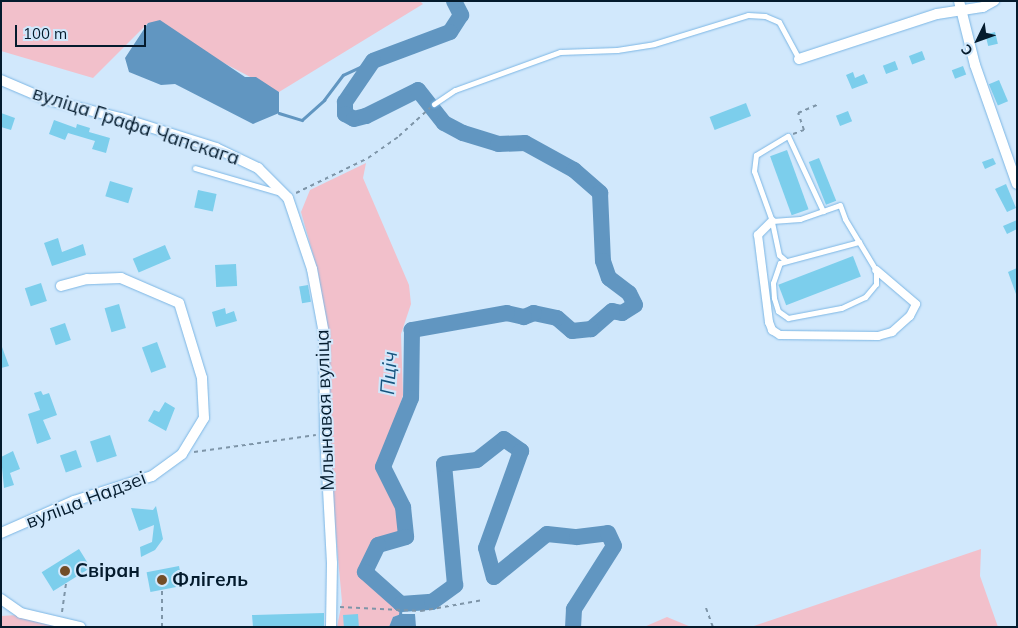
<!DOCTYPE html>
<meta charset="utf-8">
<style>
body{margin:0}
#map{position:relative;width:1018px;height:628px;overflow:hidden;background:#d1e8fc;font-family:Mulish,sans-serif}
div>[style]{position:absolute}
[style*='--x']{left:calc(var(--x)*1px);top:calc(var(--y)*1px);width:calc(var(--w)*1px);rotate:calc(var(--a)*1deg)}
.green>*{inset:0;background:#f2c0cb}
.water>*{inset:0;background:#6196c1}
.stream>*{height:2.5px;margin:-1.25px;padding:0 1.25px;transform-origin:1.25px;border-radius:1.25px;background:#6196c1}
.river>*{height:16px;margin:-8px;padding:0 8px;transform-origin:8px;border-radius:8px;background:#6196c1}
.building>*{inset:0;background:#7cceec;transform-origin:0 0}
.path>*{height:2px;margin-top:-1px;transform-origin:0;background:repeating-linear-gradient(90deg,#7e95a8 0 4px,transparent 0 8px)}
.roads{filter:drop-shadow(0 0 1px #7cb6e4) drop-shadow(0 0 1px #7cb6e4)}
.service>*{height:5px;margin:-2.5px;padding:0 2.5px;transform-origin:2.5px;border-radius:2.5px;background:#fff}
.pedestrian>*{height:8px;margin:-4px;padding:0 4px;transform-origin:4px;border-radius:4px;background:#fff}
.minor>*{height:10px;margin:-5px;padding:0 5px;transform-origin:5px;border-radius:5px;background:#fff}
.dots>*{width:14px;height:14px;translate:-50% -50%;box-sizing:border-box;border:2px solid #d1e8fc;border-radius:50%}
span{translate:-50% -50%;white-space:nowrap;text-align:center;line-height:1.15;-webkit-text-stroke:4px #d1e8fc;paint-order:stroke}
.street-label{font-size:19px;color:#041b2d}
.poi-label{font-size:19px;color:#041b2d;font-weight:700}
.left{translate:0 -50%;text-align:left}
.water-label{font-size:20px;color:#16547e;font-style:italic}
.frame{position:absolute;inset:0;border:2px solid #041b2d;pointer-events:none}
.north{position:absolute;left:953px;top:15px;width:50px;height:50px;-webkit-text-stroke:4px #d1e8fc;paint-order:stroke;rotate:228deg;font-size:14px;font-weight:700;line-height:20px;text-align:center;color:#041b2d}
.north::after{content:'';display:block;margin:auto;width:18px;height:22px;background:#041b2d;clip-path:polygon(50% 0,100% 100%,50% 72%,0 100%)}
.scale{position:absolute;left:15px;top:25px;width:131px;height:22px;box-sizing:border-box;border:2px solid #041b2d;border-top:0;padding-left:6px;font-size:15px;line-height:18px;white-space:nowrap;color:#041b2d;-webkit-text-stroke:4px #d1e8fc;paint-order:stroke}
</style>
<div id="map">
<div class="green">
<i style="clip-path:polygon(1px 1px,420px 1px,423px 4px,279px 92px,148px 23px,93px 78px,1px 51px)"></i>
<i style="clip-path:polygon(366px 163px,363px 178px,409px 285px,411px 304px,401px 334px,403px 395px,381px 467px,401px 507px,403px 535px,377px 540px,363px 572px,398px 604px,401px 614px,393px 617px,389px 627px,337px 627px,342px 602px,327px 435px,328px 337px,318px 272px,301px 212px,310px 190px)"></i>
<i style="clip-path:polygon(981px 549px,980px 576px,998px 627px,751px 627px)"></i>
<i style="clip-path:polygon(17px 615px,64px 627px,1px 627px,1px 616px)"></i>
<i style="clip-path:polygon(667px 617px,691px 627px,644px 627px)"></i>
</div>
<div class="water">
<i style="clip-path:polygon(160px 20px,245px 77px,256px 77px,279px 92px,279px 113px,253px 124px,175px 84px,161px 85px,129px 72px,125px 58px,148px 23px)"></i>
<i style="clip-path:polygon(401px 614px,415px 614px,416px 627px,389px 627px,393px 617px)"></i>
</div>
<div class="stream">
<i style="--x:279;--y:113;--w:24;--a:17"></i>
<i style="--x:302;--y:120;--w:30;--a:-42"></i>
<i style="--x:324;--y:100;--w:31;--a:-53"></i>
<i style="--x:343;--y:75;--w:33;--a:-25"></i>
<i style="--x:400;--y:615;--w:11;--a:-85"></i>
</div>
<div class="river">
<i style="--x:454;--y:1;--w:16;--a:63"></i>
<i style="--x:461;--y:15;--w:20;--a:123"></i>
<i style="--x:450;--y:32;--w:82;--a:159.4"></i>
<i style="--x:373;--y:61;--w:50;--a:124.3"></i>
<i style="--x:345;--y:102;--w:12;--a:90"></i>
<i style="--x:345;--y:114;--w:10;--a:29"></i>
<i style="--x:354;--y:119;--w:12;--a:-14"></i>
<i style="--x:366;--y:116;--w:58;--a:-26.6"></i>
<i style="--x:418;--y:90;--w:42;--a:51.8"></i>
<i style="--x:444;--y:123;--w:21;--a:28"></i>
<i style="--x:463;--y:133;--w:37;--a:17"></i>
<i style="--x:498;--y:144;--w:27;--a:-2"></i>
<i style="--x:525;--y:143;--w:56;--a:28.9"></i>
<i style="--x:574;--y:170;--w:35;--a:41"></i>
<i style="--x:600;--y:193;--w:68;--a:87.5"></i>
<i style="--x:603;--y:261;--w:18;--a:71"></i>
<i style="--x:609;--y:278;--w:25;--a:37"></i>
<i style="--x:629;--y:293;--w:13;--a:63"></i>
<i style="--x:635;--y:305;--w:15;--a:148"></i>
<i style="--x:622;--y:313;--w:10;--a:-169"></i>
<i style="--x:612;--y:311;--w:28;--a:139"></i>
<i style="--x:591;--y:329;--w:19;--a:174"></i>
<i style="--x:572;--y:331;--w:20;--a:-139"></i>
<i style="--x:557;--y:318;--w:24;--a:-168"></i>
<i style="--x:534;--y:313;--w:11;--a:158"></i>
<i style="--x:524;--y:317;--w:17;--a:-167"></i>
<i style="--x:507;--y:313;--w:97;--a:169.9"></i>
<i style="--x:412;--y:330;--w:68;--a:90.8"></i>
<i style="--x:411;--y:398;--w:74;--a:112.1"></i>
<i style="--x:383;--y:467;--w:45;--a:63.4"></i>
<i style="--x:403;--y:507;--w:30;--a:84"></i>
<i style="--x:406;--y:537;--w:29;--a:164"></i>
<i style="--x:378;--y:545;--w:30;--a:116"></i>
<i style="--x:365;--y:572;--w:48;--a:41.6"></i>
<i style="--x:401;--y:604;--w:31;--a:-4"></i>
<i style="--x:432;--y:602;--w:29;--a:-36"></i>
<i style="--x:455;--y:585;--w:121;--a:-95.2"></i>
<i style="--x:444;--y:464;--w:33;--a:-7"></i>
<i style="--x:477;--y:460;--w:34;--a:-38"></i>
<i style="--x:504;--y:439;--w:21;--a:35"></i>
<i style="--x:521;--y:451;--w:103;--a:109.8"></i>
<i style="--x:486;--y:548;--w:30;--a:75"></i>
<i style="--x:494;--y:577;--w:68;--a:-39.1"></i>
<i style="--x:547;--y:534;--w:30;--a:6"></i>
<i style="--x:577;--y:537;--w:31;--a:-7"></i>
<i style="--x:608;--y:533;--w:14;--a:65"></i>
<i style="--x:614;--y:546;--w:75;--a:122.4"></i>
<i style="--x:574;--y:609;--w:18;--a:93"></i>
</div>
<div class="building">
<i style="left:995px;top:32px;width:12px;height:10px;rotate:76deg"></i>
<i style="left:922px;top:51px;width:9px;height:14px;rotate:69deg"></i>
<i style="left:895px;top:61px;width:9px;height:13px;rotate:69deg"></i>
<i style="left:963px;top:66px;width:9px;height:12px;rotate:69deg"></i>
<i style="clip-path:polygon(853px 72px,855px 78px,864px 74px,868px 83px,852px 89px,846px 75px)"></i>
<i style="left:999px;top:80px;width:23px;height:11px;rotate:67deg"></i>
<i style="left:746px;top:103px;width:14px;height:39px;rotate:69deg"></i>
<i style="left:848px;top:111px;width:11px;height:13px;rotate:68deg"></i>
<i style="clip-path:polygon(1px 113px,15px 118px,11px 130px,1px 127px)"></i>
<i style="clip-path:polygon(54px 120px,76px 128px,77px 124px,90px 128px,89px 132px,110px 138px,106px 153px,92px 149px,95px 141px,68px 133px,65px 140px,49px 134px)"></i>
<i style="left:787px;top:150px;width:63px;height:18px;rotate:70deg"></i>
<i style="left:819px;top:158px;width:46px;height:11px;rotate:68deg"></i>
<i style="clip-path:polygon(993px 158px,996px 164px,985px 169px,982px 162px)"></i>
<i style="left:110px;top:181px;width:24px;height:16px;rotate:17deg"></i>
<i style="clip-path:polygon(1006px 184px,1016px 208px,1007px 212px,995px 189px)"></i>
<i style="left:198px;top:190px;width:19px;height:18px;rotate:12deg"></i>
<i style="clip-path:polygon(1017px 220px,1017px 229px,1007px 234px,1003px 226px)"></i>
<i style="clip-path:polygon(58px 238px,62px 252px,83px 244px,86px 255px,52px 266px,44px 243px)"></i>
<i style="left:165px;top:245px;width:15px;height:35px;rotate:67deg"></i>
<i style="left:853px;top:256px;width:22px;height:80px;rotate:69deg"></i>
<i style="left:236px;top:264px;width:22px;height:21px;rotate:87deg"></i>
<i style="clip-path:polygon(1017px 268px,1017px 294px,1016px 294px,1008px 272px)"></i>
<i style="left:41px;top:283px;width:19px;height:17px;rotate:72deg"></i>
<i style="left:308px;top:285px;width:17px;height:9px;rotate:80deg"></i>
<i style="left:119px;top:304px;width:25px;height:15px;rotate:74deg"></i>
<i style="clip-path:polygon(225px 308px,226px 314px,234px 311px,237px 321px,216px 327px,212px 312px)"></i>
<i style="left:65px;top:323px;width:18px;height:16px;rotate:71deg"></i>
<i style="left:157px;top:342px;width:27px;height:16px;rotate:70deg"></i>
<i style="clip-path:polygon(2px 347px,9px 366px,1px 368px,1px 348px)"></i>
<i style="clip-path:polygon(41px 391px,43px 395px,49px 393px,57px 415px,43px 420px,51px 439px,37px 444px,28px 414px,40px 410px,34px 393px)"></i>
<i style="clip-path:polygon(165px 402px,175px 408px,166px 431px,148px 421px,154px 410px,159px 412px)"></i>
<i style="left:110px;top:435px;width:22px;height:21px;rotate:72deg"></i>
<i style="left:76px;top:450px;width:18px;height:17px;rotate:71deg"></i>
<i style="clip-path:polygon(13px 451px,20px 469px,10px 473px,14px 485px,4px 488px,1px 457px)"></i>
<i style="clip-path:polygon(156px 506px,163px 539px,155px 550px,141px 557px,140px 547px,152px 542px,154px 525px,139px 531px,131px 508px,153px 510px)"></i>
<i style="left:79px;top:549px;width:22px;height:44px;rotate:58deg"></i>
<i style="left:179px;top:566px;width:20px;height:33px;rotate:79deg"></i>
<i style="clip-path:polygon(324px 613px,324px 627px,253px 627px,252px 615px)"></i>
<i style="left:358px;top:614px;width:13px;height:15px;rotate:86deg"></i>
</div>
<div class="path">
<i style="--x:793;--y:134;--w:12;--a:-20"></i>
<i style="--x:804;--y:130;--w:18;--a:-109"></i>
<i style="--x:798;--y:113;--w:21;--a:-23"></i>
<i style="--x:296;--y:193;--w:80;--a:-25.9"></i>
<i style="--x:368;--y:158;--w:38;--a:-35"></i>
<i style="--x:399;--y:136;--w:42;--a:-42.1"></i>
<i style="--x:194;--y:452;--w:123;--a:-7.9"></i>
<i style="--x:340;--y:607;--w:81;--a:2.8"></i>
<i style="--x:421;--y:611;--w:63;--a:-10.1"></i>
<i style="--x:706;--y:608;--w:20;--a:70"></i>
<i style="--x:62;--y:612;--w:29;--a:-82"></i>
<i style="--x:162;--y:627;--w:37;--a:-90"></i>
</div>
<div class="roads">
<div class="service">
<i style="--x:434;--y:104;--w:25;--a:-34"></i>
<i style="--x:455;--y:90;--w:112;--a:-19.9"></i>
<i style="--x:560;--y:52;--w:57;--a:-2"></i>
<i style="--x:617;--y:50;--w:37;--a:-9"></i>
<i style="--x:654;--y:44;--w:98;--a:-17.1"></i>
<i style="--x:748;--y:15;--w:17;--a:3"></i>
<i style="--x:765;--y:16;--w:15;--a:23"></i>
<i style="--x:779;--y:22;--w:42;--a:61.6"></i>
<i style="--x:195;--y:168;--w:90;--a:16.2"></i>
<i style="--x:772;--y:221;--w:28;--a:-4"></i>
<i style="--x:800;--y:219;--w:42;--a:-19.3"></i>
<i style="--x:840;--y:205;--w:15;--a:70"></i>
<i style="--x:845;--y:219;--w:27;--a:59"></i>
<i style="--x:859;--y:242;--w:33;--a:59"></i>
<i style="--x:876;--y:270;--w:14;--a:90"></i>
<i style="--x:876;--y:284;--w:17;--a:130"></i>
<i style="--x:865;--y:297;--w:26;--a:155"></i>
<i style="--x:841;--y:308;--w:54;--a:169.3"></i>
<i style="--x:788;--y:318;--w:12;--a:-145"></i>
<i style="--x:778;--y:311;--w:14;--a:-107"></i>
<i style="--x:774;--y:298;--w:15;--a:-94"></i>
<i style="--x:773;--y:283;--w:21;--a:-71"></i>
<i style="--x:780;--y:263;--w:82;--a:-14.9"></i>
<i style="--x:786;--y:261;--w:9;--a:-139"></i>
<i style="--x:779;--y:255;--w:35;--a:-102"></i>
<i style="--x:772;--y:221;--w:53;--a:-109.8"></i>
<i style="--x:754;--y:171;--w:16;--a:-83"></i>
<i style="--x:756;--y:155;--w:37;--a:-31"></i>
<i style="--x:788;--y:136;--w:83;--a:65"></i>
</div>
<div class="pedestrian">
<i style="--x:772;--y:221;--w:20;--a:135"></i>
<i style="--x:758;--y:235;--w:88;--a:82.8"></i>
<i style="--x:769;--y:322;--w:9;--a:69"></i>
<i style="--x:772;--y:330;--w:9;--a:32"></i>
<i style="--x:780;--y:335;--w:98;--a:0.6"></i>
<i style="--x:878;--y:336;--w:15;--a:-16"></i>
<i style="--x:892;--y:332;--w:24;--a:-42"></i>
<i style="--x:910;--y:316;--w:13;--a:-63"></i>
<i style="--x:916;--y:304;--w:52;--a:-139.6"></i>
</div>
<div class="minor">
<i style="--x:959;--y:1;--w:66;--a:76"></i>
<i style="--x:975;--y:65;--w:126;--a:70.6"></i>
<i style="--x:799;--y:59;--w:145;--a:-18.1"></i>
<i style="--x:937;--y:14;--w:47;--a:-8.7"></i>
<i style="--x:983;--y:7;--w:13;--a:-29"></i>
<i style="--x:1;--y:80;--w:51;--a:23.1"></i>
<i style="--x:48;--y:100;--w:75;--a:13.9"></i>
<i style="--x:121;--y:118;--w:100;--a:17.5"></i>
<i style="--x:216;--y:148;--w:47;--a:25.5"></i>
<i style="--x:258;--y:168;--w:42;--a:45"></i>
<i style="--x:288;--y:198;--w:75;--a:71.3"></i>
<i style="--x:312;--y:269;--w:66;--a:79.5"></i>
<i style="--x:324;--y:334;--w:100;--a:89.4"></i>
<i style="--x:325;--y:434;--w:129;--a:86.9"></i>
<i style="--x:332;--y:563;--w:64;--a:90.9"></i>
<i style="--x:1;--y:533;--w:80;--a:-23.7"></i>
<i style="--x:74;--y:501;--w:82;--a:-17.8"></i>
<i style="--x:152;--y:476;--w:37;--a:-36"></i>
<i style="--x:182;--y:454;--w:42;--a:-58.6"></i>
<i style="--x:204;--y:418;--w:40;--a:-92.9"></i>
<i style="--x:202;--y:378;--w:78;--a:-107"></i>
<i style="--x:179;--y:303;--w:63;--a:-156.7"></i>
<i style="--x:121;--y:278;--w:34;--a:178"></i>
<i style="--x:87;--y:279;--w:27;--a:165"></i>
<i style="--x:1;--y:599;--w:24;--a:35"></i>
<i style="--x:21;--y:613;--w:61;--a:13.3"></i>
</div>
</div>
<div class="dots">
<i style="left:65px;top:571px;background:#724d28"></i>
<i style="left:162px;top:580px;background:#724d28"></i>
</div>
<div class="street-label">
<span style="left:136px;top:126px;rotate:18deg">вуліца Графа Чапскага</span>
<span style="left:325px;top:410px;rotate:-92deg">Млынавая вуліца</span>
<span style="left:86px;top:500px;rotate:-21deg">вуліца Надзеі</span>
</div>
<div class="poi-label">
<span class="left" style="left:75px;top:571px">Свіран</span>
<span class="left" style="left:172px;top:580px">Флігель</span>
</div>
<div class="water-label">
<span style="left:388px;top:373px;rotate:-86deg">Пціч</span>
</div>
<div class="frame"></div>
<div class="north">С</div>
<div class="scale">100 m</div>
</div>
